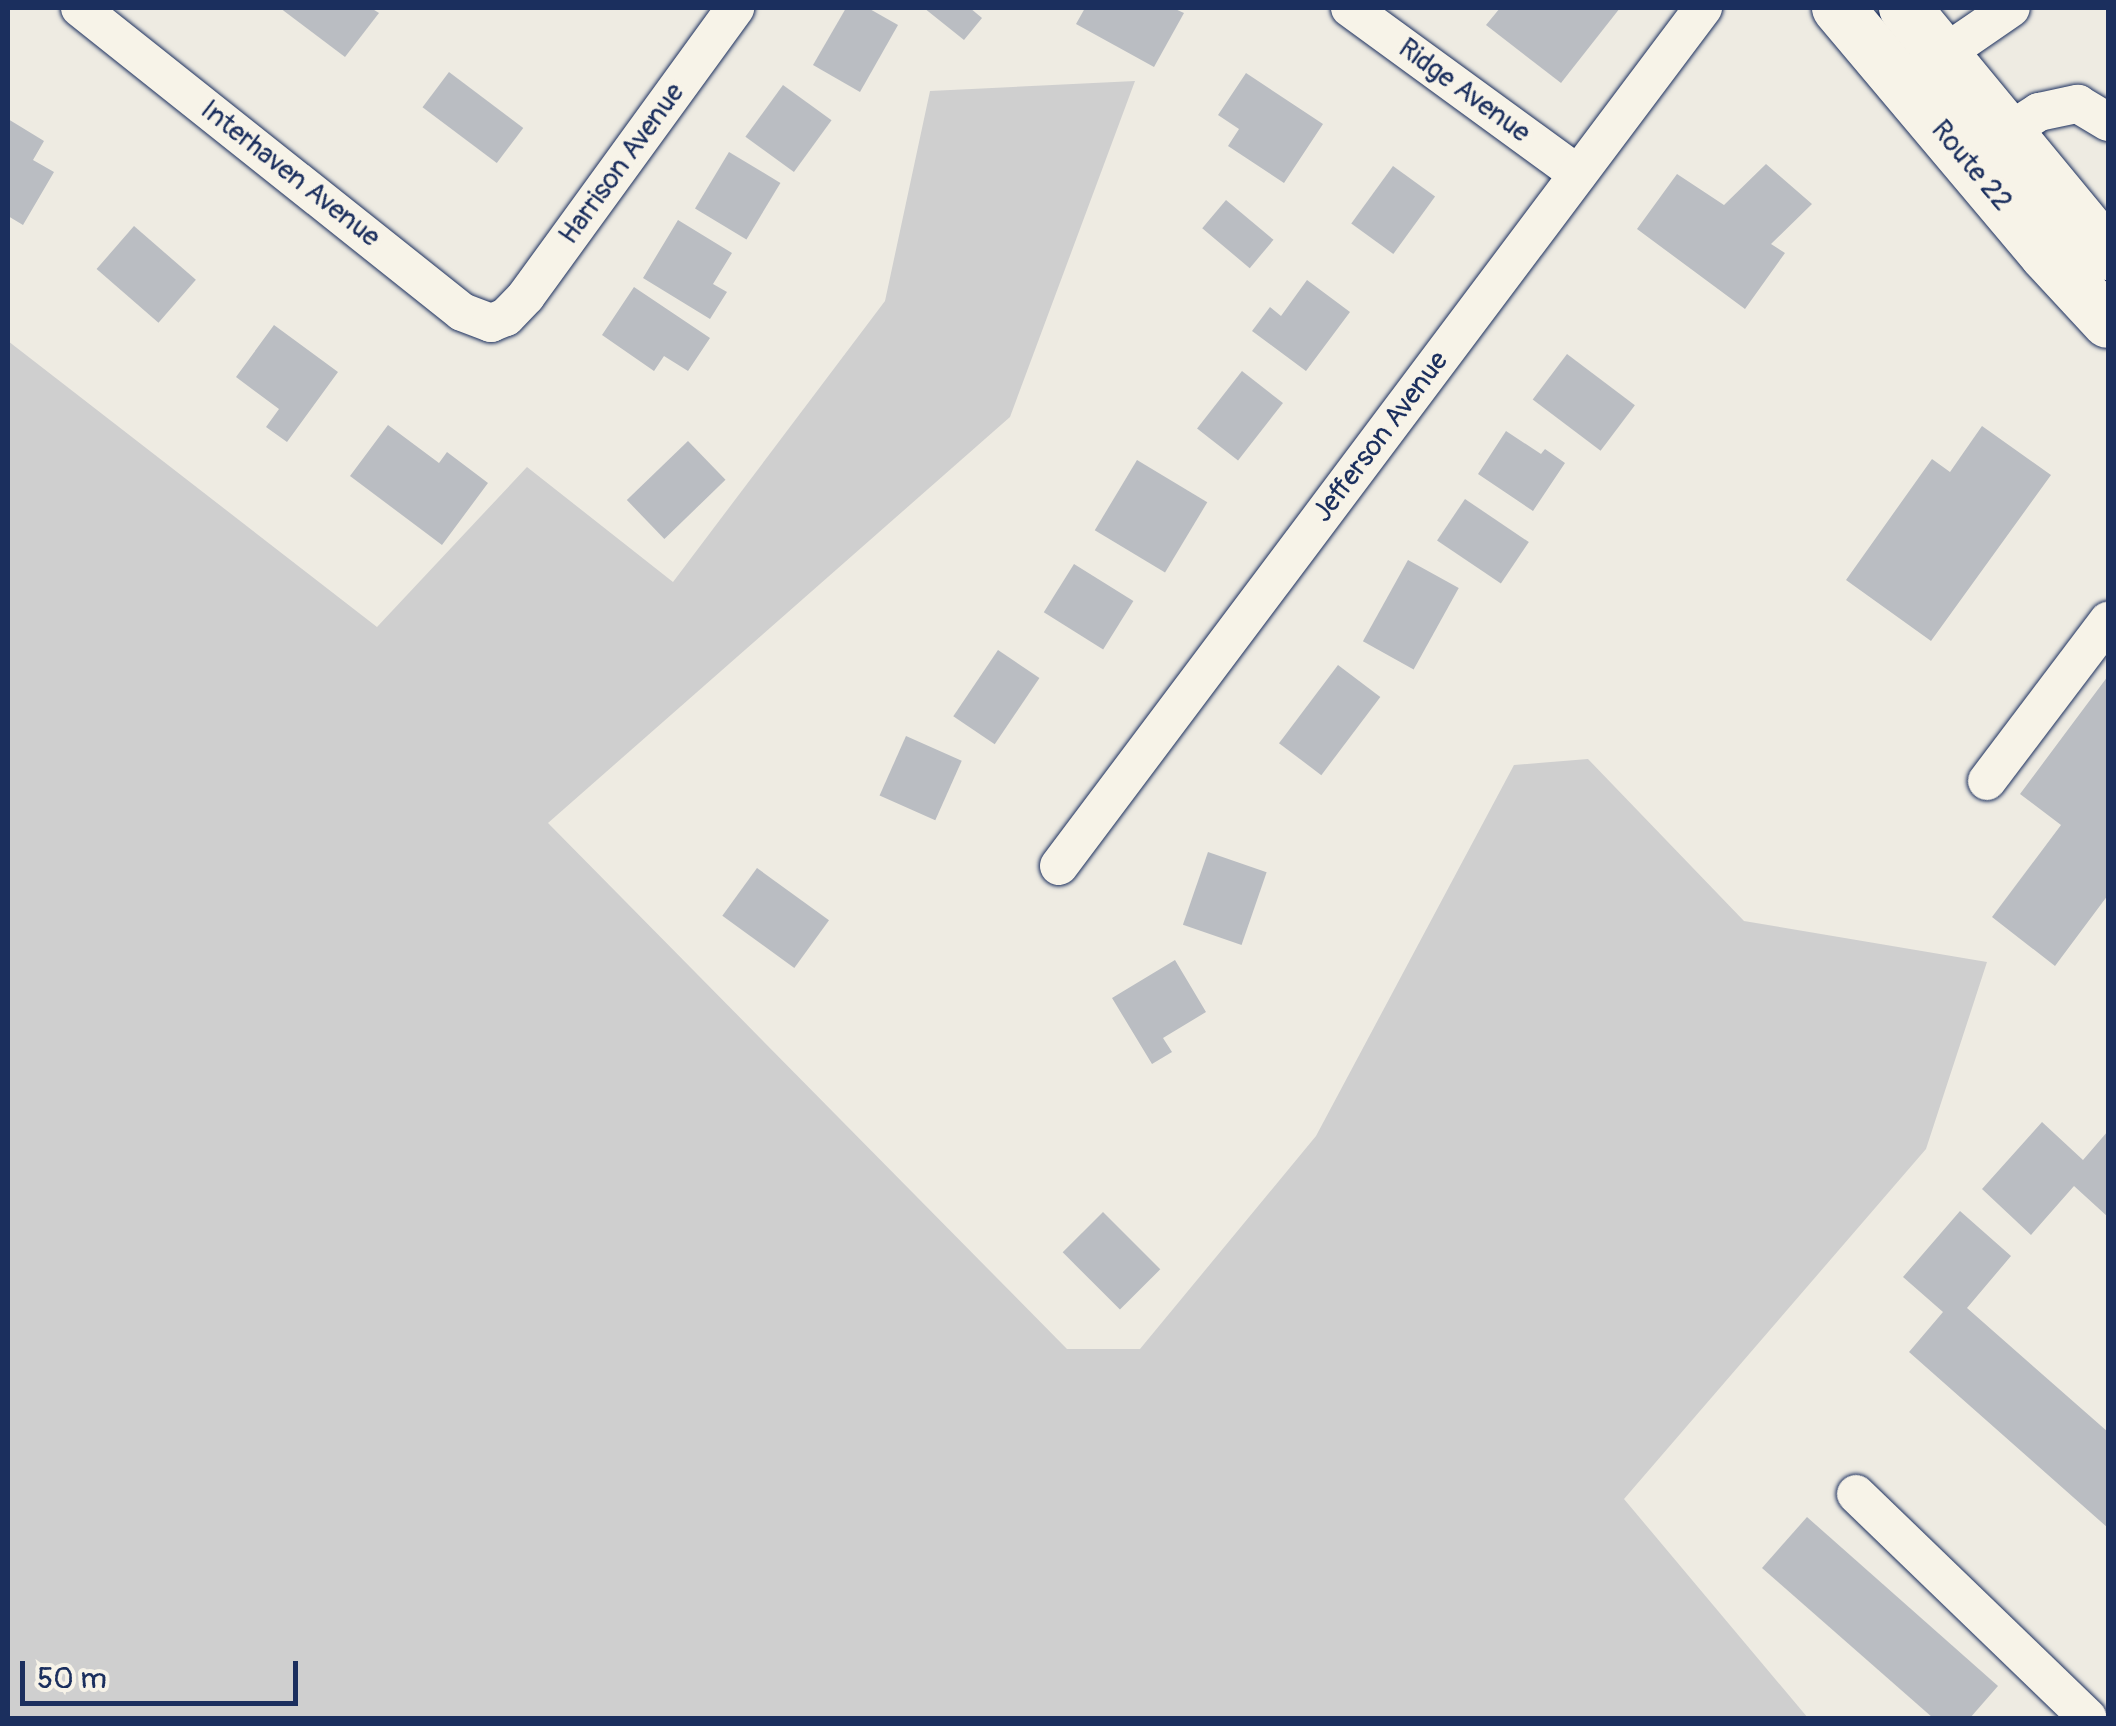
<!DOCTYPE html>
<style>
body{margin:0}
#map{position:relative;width:2116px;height:1726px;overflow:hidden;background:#eeebe2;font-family:Pangolin,sans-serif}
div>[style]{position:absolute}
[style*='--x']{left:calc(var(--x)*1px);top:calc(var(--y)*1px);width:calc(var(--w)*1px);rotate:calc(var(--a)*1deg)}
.green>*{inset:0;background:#cfcfcf}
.building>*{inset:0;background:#babdc2;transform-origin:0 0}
.roads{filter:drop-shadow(0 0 2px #1b2f5e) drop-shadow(0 0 2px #1b2f5e)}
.minor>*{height:38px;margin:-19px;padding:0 19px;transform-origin:19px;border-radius:19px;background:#f7f3e8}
.highway>*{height:52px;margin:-26px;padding:0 26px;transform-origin:26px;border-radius:26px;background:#f7f3e8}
span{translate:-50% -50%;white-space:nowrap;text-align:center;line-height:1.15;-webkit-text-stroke:8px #f7f3e8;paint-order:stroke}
.street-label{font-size:28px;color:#1b2f5e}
.frame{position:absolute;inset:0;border:10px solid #1b2f5e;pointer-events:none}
.scale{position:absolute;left:20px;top:1661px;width:278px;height:45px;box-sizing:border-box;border:5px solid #1b2f5e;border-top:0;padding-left:12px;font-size:30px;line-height:35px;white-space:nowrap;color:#1b2f5e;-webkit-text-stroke:8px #f7f3e8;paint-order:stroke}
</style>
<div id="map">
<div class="green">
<i style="clip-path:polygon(1135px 81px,1010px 417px,548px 823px,1067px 1349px,1140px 1349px,1316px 1136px,1514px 765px,1588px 759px,1744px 921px,1987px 962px,1926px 1149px,1624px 1499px,1808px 1718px,8px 1718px,8px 341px,377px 627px,527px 467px,673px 582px,885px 301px,930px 91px)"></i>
</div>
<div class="building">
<i style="clip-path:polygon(280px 8px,371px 8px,379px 13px,345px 57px)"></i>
<i style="clip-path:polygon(846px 8px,868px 8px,898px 25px,860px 92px,813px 65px)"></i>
<i style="clip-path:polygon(924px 8px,970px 8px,982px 18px,964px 40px)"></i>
<i style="clip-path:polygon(1085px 8px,1173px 8px,1184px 13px,1154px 67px,1076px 24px)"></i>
<i style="clip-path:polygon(1500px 8px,1620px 8px,1561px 83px,1486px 25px)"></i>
<i style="left:449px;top:72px;width:93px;height:44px;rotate:37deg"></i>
<i style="clip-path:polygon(1246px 73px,1323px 124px,1284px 183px,1228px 146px,1239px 129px,1218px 115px)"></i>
<i style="left:783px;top:85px;width:60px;height:64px;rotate:36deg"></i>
<i style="clip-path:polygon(8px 119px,44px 141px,33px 160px,54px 172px,23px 225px,8px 216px)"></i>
<i style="left:729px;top:152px;width:60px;height:66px;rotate:31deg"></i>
<i style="clip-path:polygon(1766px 164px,1812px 204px,1771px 244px,1785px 253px,1745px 309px,1637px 229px,1677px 174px,1724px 205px)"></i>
<i style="left:1393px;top:166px;width:52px;height:71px;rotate:36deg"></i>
<i style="left:1226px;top:200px;width:62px;height:37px;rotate:40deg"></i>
<i style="clip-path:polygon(678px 220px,732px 253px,713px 284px,727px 292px,710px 319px,643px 278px)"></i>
<i style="left:134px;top:226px;width:82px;height:57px;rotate:41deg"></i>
<i style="clip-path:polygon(1307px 280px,1350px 312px,1306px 371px,1252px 331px,1270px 307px,1281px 316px)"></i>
<i style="clip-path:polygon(634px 287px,710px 338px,688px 371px,664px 356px,654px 371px,602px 335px)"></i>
<i style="clip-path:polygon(274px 325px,338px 372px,287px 442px,266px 427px,279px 409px,236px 377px)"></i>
<i style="left:1567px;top:354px;width:85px;height:57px;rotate:37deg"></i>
<i style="left:1242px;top:371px;width:52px;height:73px;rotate:38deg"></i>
<i style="clip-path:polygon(388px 425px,439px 463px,447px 452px,488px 483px,442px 545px,350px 476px)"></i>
<i style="clip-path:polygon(1982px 426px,2051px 475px,1931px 641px,1846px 580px,1932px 459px,1950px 472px)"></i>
<i style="clip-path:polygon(1506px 431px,1541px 454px,1545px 449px,1565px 463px,1533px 511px,1478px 474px)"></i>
<i style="left:688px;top:441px;width:54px;height:85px;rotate:46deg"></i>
<i style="left:1137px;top:460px;width:82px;height:82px;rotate:31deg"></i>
<i style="left:1465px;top:499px;width:77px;height:50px;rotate:34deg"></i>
<i style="left:1408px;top:560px;width:58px;height:93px;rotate:29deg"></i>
<i style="left:1074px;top:564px;width:70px;height:57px;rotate:32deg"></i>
<i style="left:998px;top:650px;width:50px;height:80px;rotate:34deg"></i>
<i style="left:1338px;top:665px;width:53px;height:98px;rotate:37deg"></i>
<i style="clip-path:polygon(2108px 676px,2108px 895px,2055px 966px,1992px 917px,2061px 825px,2020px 794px)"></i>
<i style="left:906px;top:736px;width:61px;height:65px;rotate:24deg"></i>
<i style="left:1208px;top:852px;width:62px;height:77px;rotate:19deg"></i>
<i style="left:757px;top:868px;width:89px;height:59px;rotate:36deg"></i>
<i style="clip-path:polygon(1175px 960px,1206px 1012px,1163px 1038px,1172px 1052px,1152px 1064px,1112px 998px)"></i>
<i style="clip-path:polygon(2042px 1122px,2083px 1160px,2108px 1131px,2108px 1217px,2074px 1186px,2031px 1235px,1982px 1189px)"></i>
<i style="clip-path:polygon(1960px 1211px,2011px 1256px,1967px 1308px,2108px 1432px,2108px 1528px,1909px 1352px,1943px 1312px,1903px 1277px)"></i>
<i style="left:1103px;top:1212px;width:81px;height:57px;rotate:45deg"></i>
<i style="clip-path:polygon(1807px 1517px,1998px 1686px,1970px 1718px,1933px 1718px,1762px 1568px)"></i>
</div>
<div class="roads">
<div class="minor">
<i style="--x:80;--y:8;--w:488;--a:38.5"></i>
<i style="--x:462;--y:312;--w:31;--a:21"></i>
<i style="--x:491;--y:323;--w:16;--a:-22"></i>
<i style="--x:506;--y:317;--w:29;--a:-46"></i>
<i style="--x:526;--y:296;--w:356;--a:-54"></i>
<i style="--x:1350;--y:8;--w:282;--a:36.1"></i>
<i style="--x:1944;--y:54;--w:81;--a:-34.5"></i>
<i style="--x:2008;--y:132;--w:37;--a:-33"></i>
<i style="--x:2039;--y:112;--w:40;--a:-12"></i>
<i style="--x:2078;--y:104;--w:35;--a:31"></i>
<i style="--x:1987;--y:781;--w:201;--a:-52.9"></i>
<i style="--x:1059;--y:866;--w:1073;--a:-53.11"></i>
<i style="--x:1856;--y:1494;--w:322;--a:44"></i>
</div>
<div class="highway">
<i style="--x:1838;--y:8;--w:323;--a:49.9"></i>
<i style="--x:2046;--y:255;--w:91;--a:47.2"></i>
<i style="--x:1905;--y:8;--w:319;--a:50.5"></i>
</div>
</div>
<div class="street-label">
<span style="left:1464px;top:91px;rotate:36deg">Ridge Avenue</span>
<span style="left:622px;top:164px;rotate:-54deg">Harrison Avenue</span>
<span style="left:1971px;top:166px;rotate:50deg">Route 22</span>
<span style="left:290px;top:174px;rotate:38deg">Interhaven Avenue</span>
<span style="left:1381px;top:437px;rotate:-53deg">Jefferson Avenue</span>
</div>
<div class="frame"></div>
<div class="scale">50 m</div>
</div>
